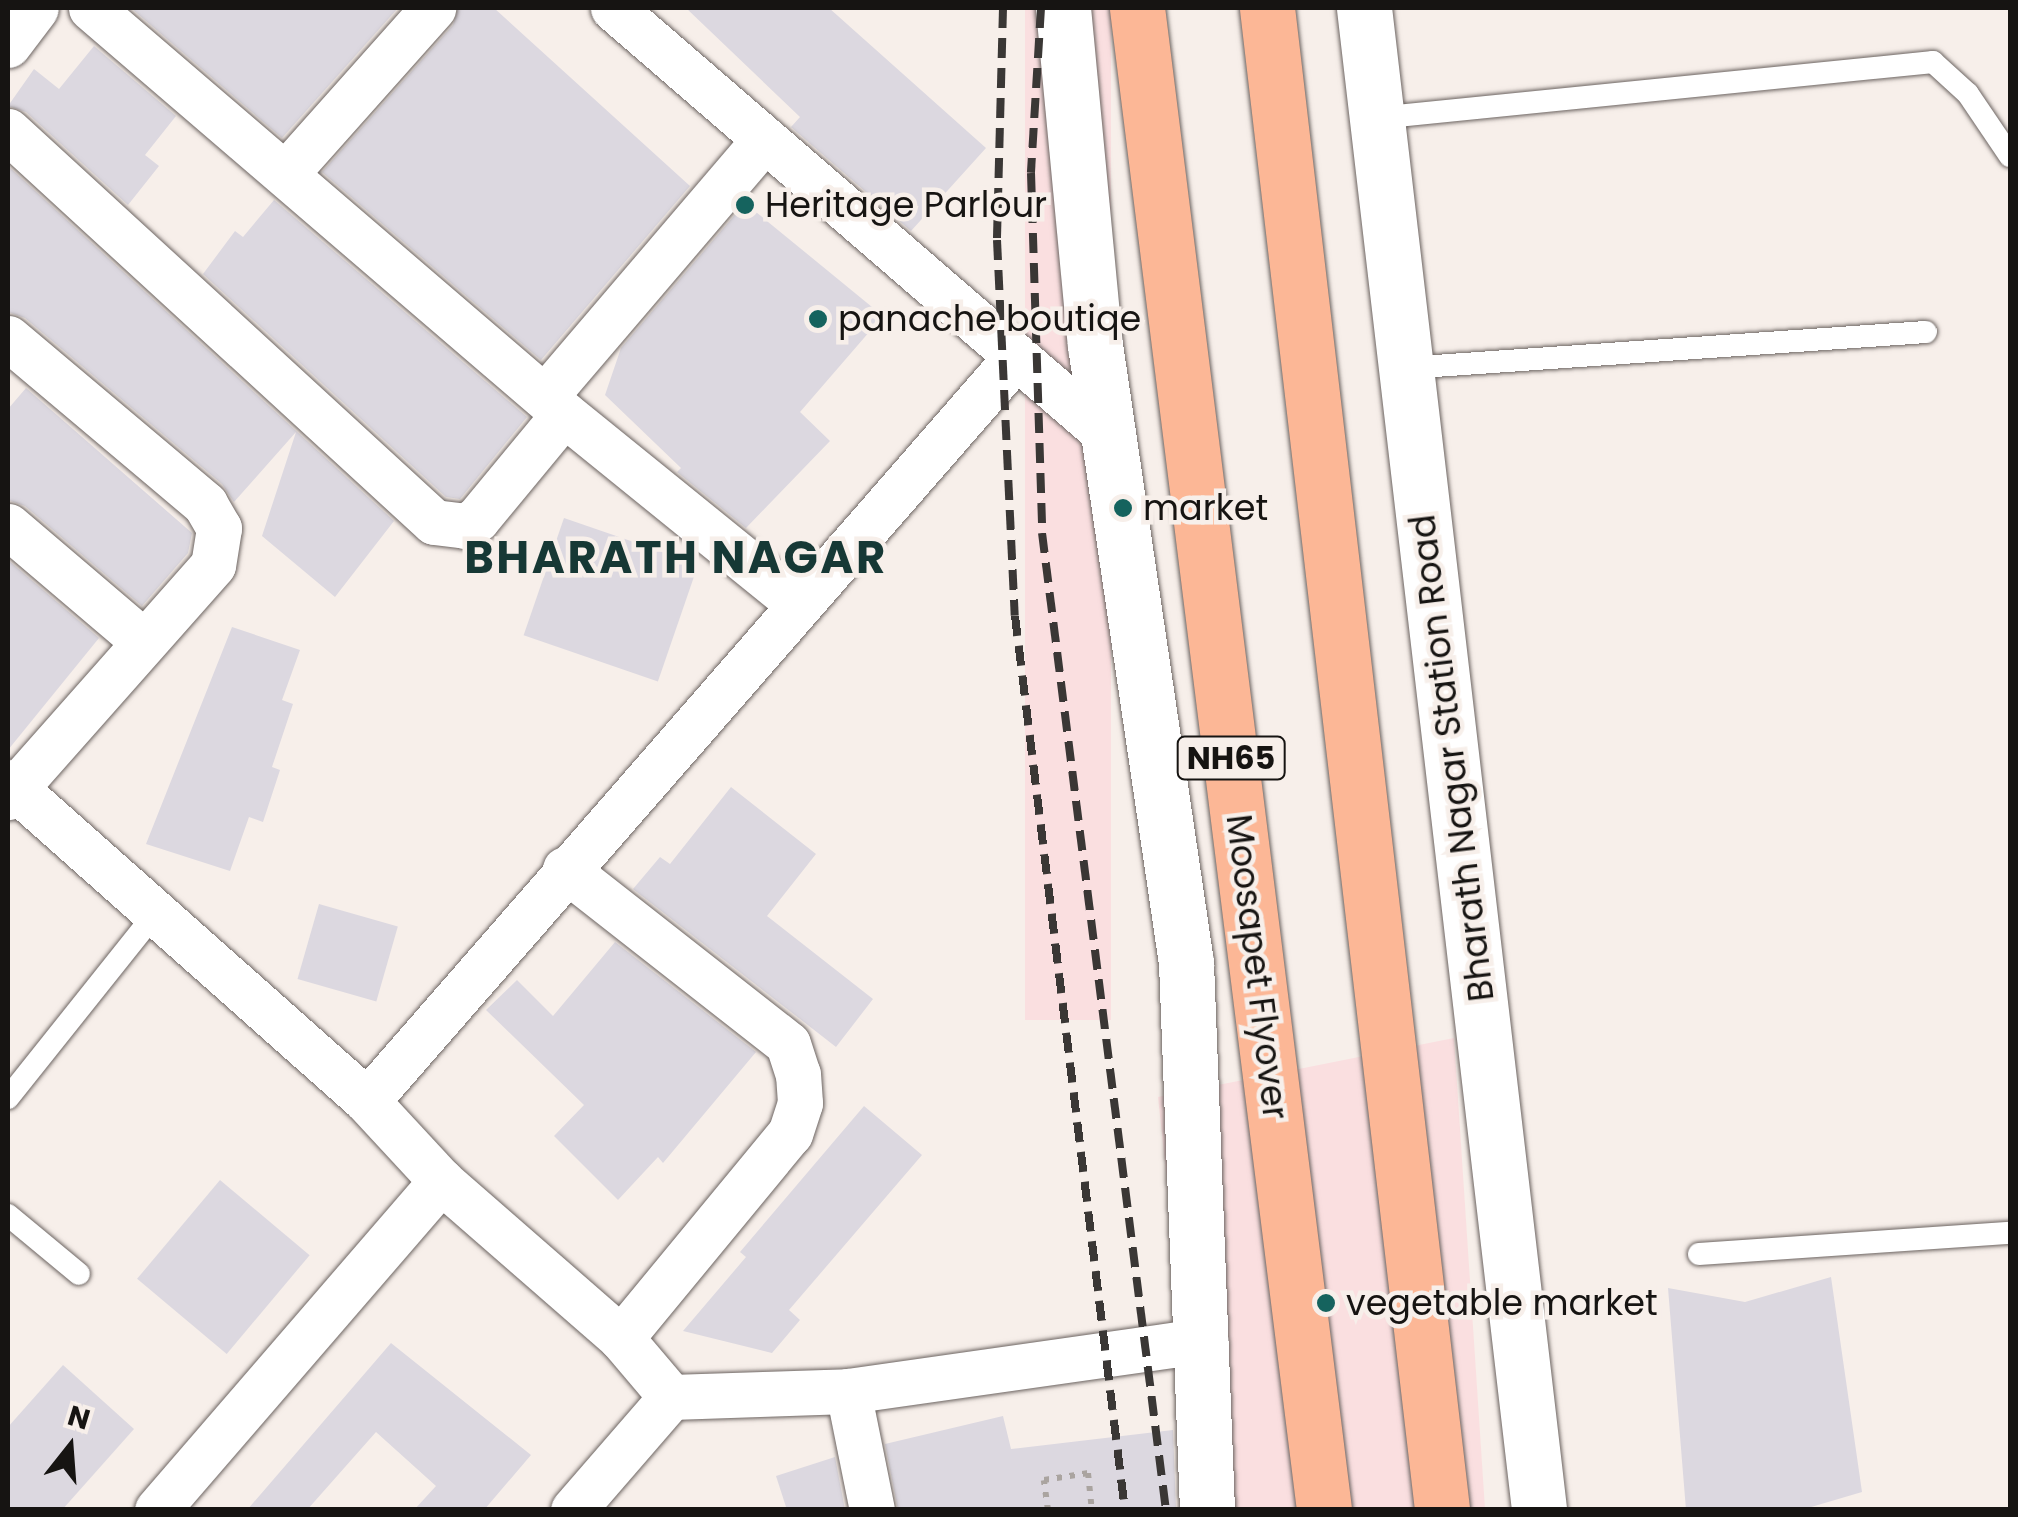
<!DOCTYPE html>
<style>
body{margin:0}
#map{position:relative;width:2018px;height:1517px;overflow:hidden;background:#f7efea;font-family:Poppins,sans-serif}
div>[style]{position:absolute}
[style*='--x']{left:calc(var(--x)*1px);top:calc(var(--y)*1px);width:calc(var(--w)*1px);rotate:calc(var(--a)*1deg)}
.commercial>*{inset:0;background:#fadfe0;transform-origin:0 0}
.building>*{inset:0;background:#dcd8e0;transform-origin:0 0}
.path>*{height:6px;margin-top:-3px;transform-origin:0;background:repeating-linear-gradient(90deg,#aaa4a0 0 5px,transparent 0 13px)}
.roads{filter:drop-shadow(0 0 2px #6c6461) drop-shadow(0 0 2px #6c6461)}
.service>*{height:22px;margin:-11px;padding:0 11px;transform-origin:11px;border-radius:11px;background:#fff}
.minor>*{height:45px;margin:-22.5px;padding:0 22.5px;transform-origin:22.5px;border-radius:22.5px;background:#fff}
.tertiary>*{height:55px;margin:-27.5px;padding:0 27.5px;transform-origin:27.5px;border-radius:27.5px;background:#fff}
.trunk>*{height:55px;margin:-27.5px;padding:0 27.5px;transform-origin:27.5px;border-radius:27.5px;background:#fcb796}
.rail>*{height:8px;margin-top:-4px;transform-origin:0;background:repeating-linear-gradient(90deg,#3a3735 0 20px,transparent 0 30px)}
.dots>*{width:28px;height:28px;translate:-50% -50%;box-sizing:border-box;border:5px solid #f7efea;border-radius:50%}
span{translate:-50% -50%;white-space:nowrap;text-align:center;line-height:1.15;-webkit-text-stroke:9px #f7efea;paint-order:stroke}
.shield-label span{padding:2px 8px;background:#f7efea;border:2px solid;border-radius:8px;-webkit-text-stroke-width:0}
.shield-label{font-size:32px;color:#161412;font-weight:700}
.poi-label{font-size:35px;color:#161412}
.left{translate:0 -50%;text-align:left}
.street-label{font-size:35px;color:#161412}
.district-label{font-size:45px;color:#163835;font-weight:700;letter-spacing:2.5px}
.frame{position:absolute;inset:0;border:10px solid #161412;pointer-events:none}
.north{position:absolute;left:20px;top:1397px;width:100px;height:100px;-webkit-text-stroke:8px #f7efea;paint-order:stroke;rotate:17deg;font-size:28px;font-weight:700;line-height:40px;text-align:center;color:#161412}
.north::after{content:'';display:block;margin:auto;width:35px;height:45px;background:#161412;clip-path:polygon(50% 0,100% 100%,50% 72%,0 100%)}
</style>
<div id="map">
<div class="commercial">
<i style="left:1025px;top:8px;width:86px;height:1012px"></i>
<i style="clip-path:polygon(1454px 1038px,1485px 1509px,1202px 1509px,1158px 1097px)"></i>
</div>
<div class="building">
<i style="clip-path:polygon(131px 8px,398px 8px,282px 138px)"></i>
<i style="clip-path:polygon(458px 8px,494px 8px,690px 186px,541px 360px,322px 172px,453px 25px)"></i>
<i style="clip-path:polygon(686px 8px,829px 8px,986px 148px,911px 231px,791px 127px,800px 117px)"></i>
<i style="clip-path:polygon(94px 46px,176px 116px,145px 155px,159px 166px,128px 205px,26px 112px,8px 106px,34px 69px,59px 89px)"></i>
<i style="clip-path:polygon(8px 166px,394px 521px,335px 597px,262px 536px,296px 432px,234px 502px,222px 484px,25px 318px,8px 312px)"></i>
<i style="clip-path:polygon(274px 200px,527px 417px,460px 499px,446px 497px,203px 274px,235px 231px,243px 237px)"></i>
<i style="clip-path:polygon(745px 203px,883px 316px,800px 412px,830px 441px,746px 528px,677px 472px,681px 468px,605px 395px,621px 348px)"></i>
<i style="clip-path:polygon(26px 388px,192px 533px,188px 553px,142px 606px,25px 506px,8px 500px,8px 409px)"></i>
<i style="left:564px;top:518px;width:142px;height:124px;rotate:19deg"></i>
<i style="clip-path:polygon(8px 560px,99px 638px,8px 750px)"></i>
<i style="clip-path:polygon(232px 627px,300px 650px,282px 700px,293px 704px,272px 767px,280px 770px,263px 822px,249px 817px,230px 871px,146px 844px)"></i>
<i style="clip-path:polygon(731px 787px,816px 854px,767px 916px,873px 999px,836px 1047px,633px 889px,660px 857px,670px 864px)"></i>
<i style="left:319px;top:904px;width:82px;height:78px;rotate:16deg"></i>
<i style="clip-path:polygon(615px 942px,756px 1052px,663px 1163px,658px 1157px,618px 1200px,554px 1136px,584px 1105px,486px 1010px,517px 980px,553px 1016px)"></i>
<i style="clip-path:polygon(864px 1106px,922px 1155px,789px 1310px,800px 1320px,772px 1353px,683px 1331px,746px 1257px,740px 1252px)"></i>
<i style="left:220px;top:1180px;width:117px;height:129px;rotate:40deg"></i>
<i style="clip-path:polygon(1831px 1277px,1862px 1492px,1801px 1510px,1686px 1510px,1668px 1288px,1745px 1302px)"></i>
<i style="clip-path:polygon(391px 1343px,531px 1455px,484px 1510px,414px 1510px,436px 1486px,376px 1432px,307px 1510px,247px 1510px)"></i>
<i style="clip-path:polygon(63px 1365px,134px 1429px,62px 1510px,8px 1510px,8px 1427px)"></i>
<i style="clip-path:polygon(1003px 1416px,1011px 1449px,1173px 1430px,1176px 1510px,898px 1510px,885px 1444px)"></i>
<i style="clip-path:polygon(835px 1457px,845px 1510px,787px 1510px,776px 1476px)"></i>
</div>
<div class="path">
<i style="--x:1048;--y:1510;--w:30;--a:-98"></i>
<i style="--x:1044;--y:1480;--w:45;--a:-9"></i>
<i style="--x:1088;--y:1473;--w:37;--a:84"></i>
</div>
<div class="roads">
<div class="service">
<i style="--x:1377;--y:118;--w:559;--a:-5.75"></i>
<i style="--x:1933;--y:62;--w:47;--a:42.4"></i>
<i style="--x:1968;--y:94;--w:75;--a:55.9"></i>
<i style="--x:1406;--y:368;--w:521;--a:-3.96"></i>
<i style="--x:8;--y:1098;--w:236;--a:-51.4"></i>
<i style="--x:8;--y:1215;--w:92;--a:39.7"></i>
<i style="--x:1699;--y:1254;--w:312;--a:-3.9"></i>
</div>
<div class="minor">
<i style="--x:91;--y:8;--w:623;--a:40.64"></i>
<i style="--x:564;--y:414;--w:300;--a:39"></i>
<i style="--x:613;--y:8;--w:653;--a:40.84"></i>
<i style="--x:8;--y:45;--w:46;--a:-52.9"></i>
<i style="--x:8;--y:131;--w:578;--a:42.55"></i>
<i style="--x:434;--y:522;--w:31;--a:7"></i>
<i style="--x:465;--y:526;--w:14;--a:-30"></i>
<i style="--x:477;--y:519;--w:136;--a:-50.4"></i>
<i style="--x:287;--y:172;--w:220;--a:-48.3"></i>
<i style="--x:8;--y:338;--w:258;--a:40.1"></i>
<i style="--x:205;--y:504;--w:28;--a:60"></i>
<i style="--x:219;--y:528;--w:37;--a:99"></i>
<i style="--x:213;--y:565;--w:310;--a:131.5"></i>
<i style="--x:547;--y:394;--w:335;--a:-49.5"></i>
<i style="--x:8;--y:526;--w:176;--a:40.4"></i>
<i style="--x:8;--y:782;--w:480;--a:41.6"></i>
<i style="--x:367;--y:1101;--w:109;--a:47.2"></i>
<i style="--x:441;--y:1181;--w:239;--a:41.1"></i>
<i style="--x:621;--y:1338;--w:77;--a:49.7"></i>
<i style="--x:565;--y:869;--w:283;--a:38.1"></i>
<i style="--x:788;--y:1044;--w:32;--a:72"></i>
<i style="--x:798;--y:1074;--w:29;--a:86"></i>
<i style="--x:800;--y:1103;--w:32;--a:108"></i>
<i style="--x:790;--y:1133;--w:266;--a:129.5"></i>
<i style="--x:367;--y:1101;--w:987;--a:-48.9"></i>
<i style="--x:848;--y:1391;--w:121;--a:78.6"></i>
<i style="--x:157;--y:1510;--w:435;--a:-49.2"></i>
<i style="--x:573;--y:1510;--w:150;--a:-49.1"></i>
<i style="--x:671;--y:1397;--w:177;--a:-1.9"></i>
<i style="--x:848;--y:1391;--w:361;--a:-8.1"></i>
</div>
<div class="tertiary">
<i style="--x:1063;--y:8;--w:339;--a:84.6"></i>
<i style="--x:1095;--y:345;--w:625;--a:81.62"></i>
<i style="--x:1186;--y:963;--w:547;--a:87.8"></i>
<i style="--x:1364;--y:8;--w:1512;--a:83.35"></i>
</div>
<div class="trunk">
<i style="--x:1137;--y:8;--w:1514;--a:82.9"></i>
<i style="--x:1267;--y:8;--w:1512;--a:83.35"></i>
</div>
</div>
<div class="rail">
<i style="--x:1003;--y:8;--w:232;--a:91.5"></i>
<i style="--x:997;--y:240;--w:376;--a:87.3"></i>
<i style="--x:1015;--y:616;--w:901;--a:82.99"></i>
<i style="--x:1041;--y:8;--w:165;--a:93.5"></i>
<i style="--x:1031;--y:173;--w:360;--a:88.2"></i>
<i style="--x:1042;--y:533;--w:985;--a:82.77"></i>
</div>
<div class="dots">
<i style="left:745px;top:205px;background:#15635e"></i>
<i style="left:818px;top:319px;background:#15635e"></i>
<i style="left:1123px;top:508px;background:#15635e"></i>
<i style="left:1326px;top:1303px;background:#15635e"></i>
</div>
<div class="shield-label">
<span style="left:1231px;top:758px">NH65</span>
</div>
<div class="poi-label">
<span class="left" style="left:765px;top:205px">Heritage Parlour</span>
<span class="left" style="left:838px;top:319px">panache boutiqe</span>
<span class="left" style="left:1143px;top:508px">market</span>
<span class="left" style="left:1346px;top:1303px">vegetable market</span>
</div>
<div class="street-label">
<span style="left:1452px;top:758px;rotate:-97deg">Bharath Nagar Station Road</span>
<span style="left:1257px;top:967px;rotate:83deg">Moosapet Flyover</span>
</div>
<div class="district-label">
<span style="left:676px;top:558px">BHARATH NAGAR</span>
</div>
<div class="frame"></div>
<div class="north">N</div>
</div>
